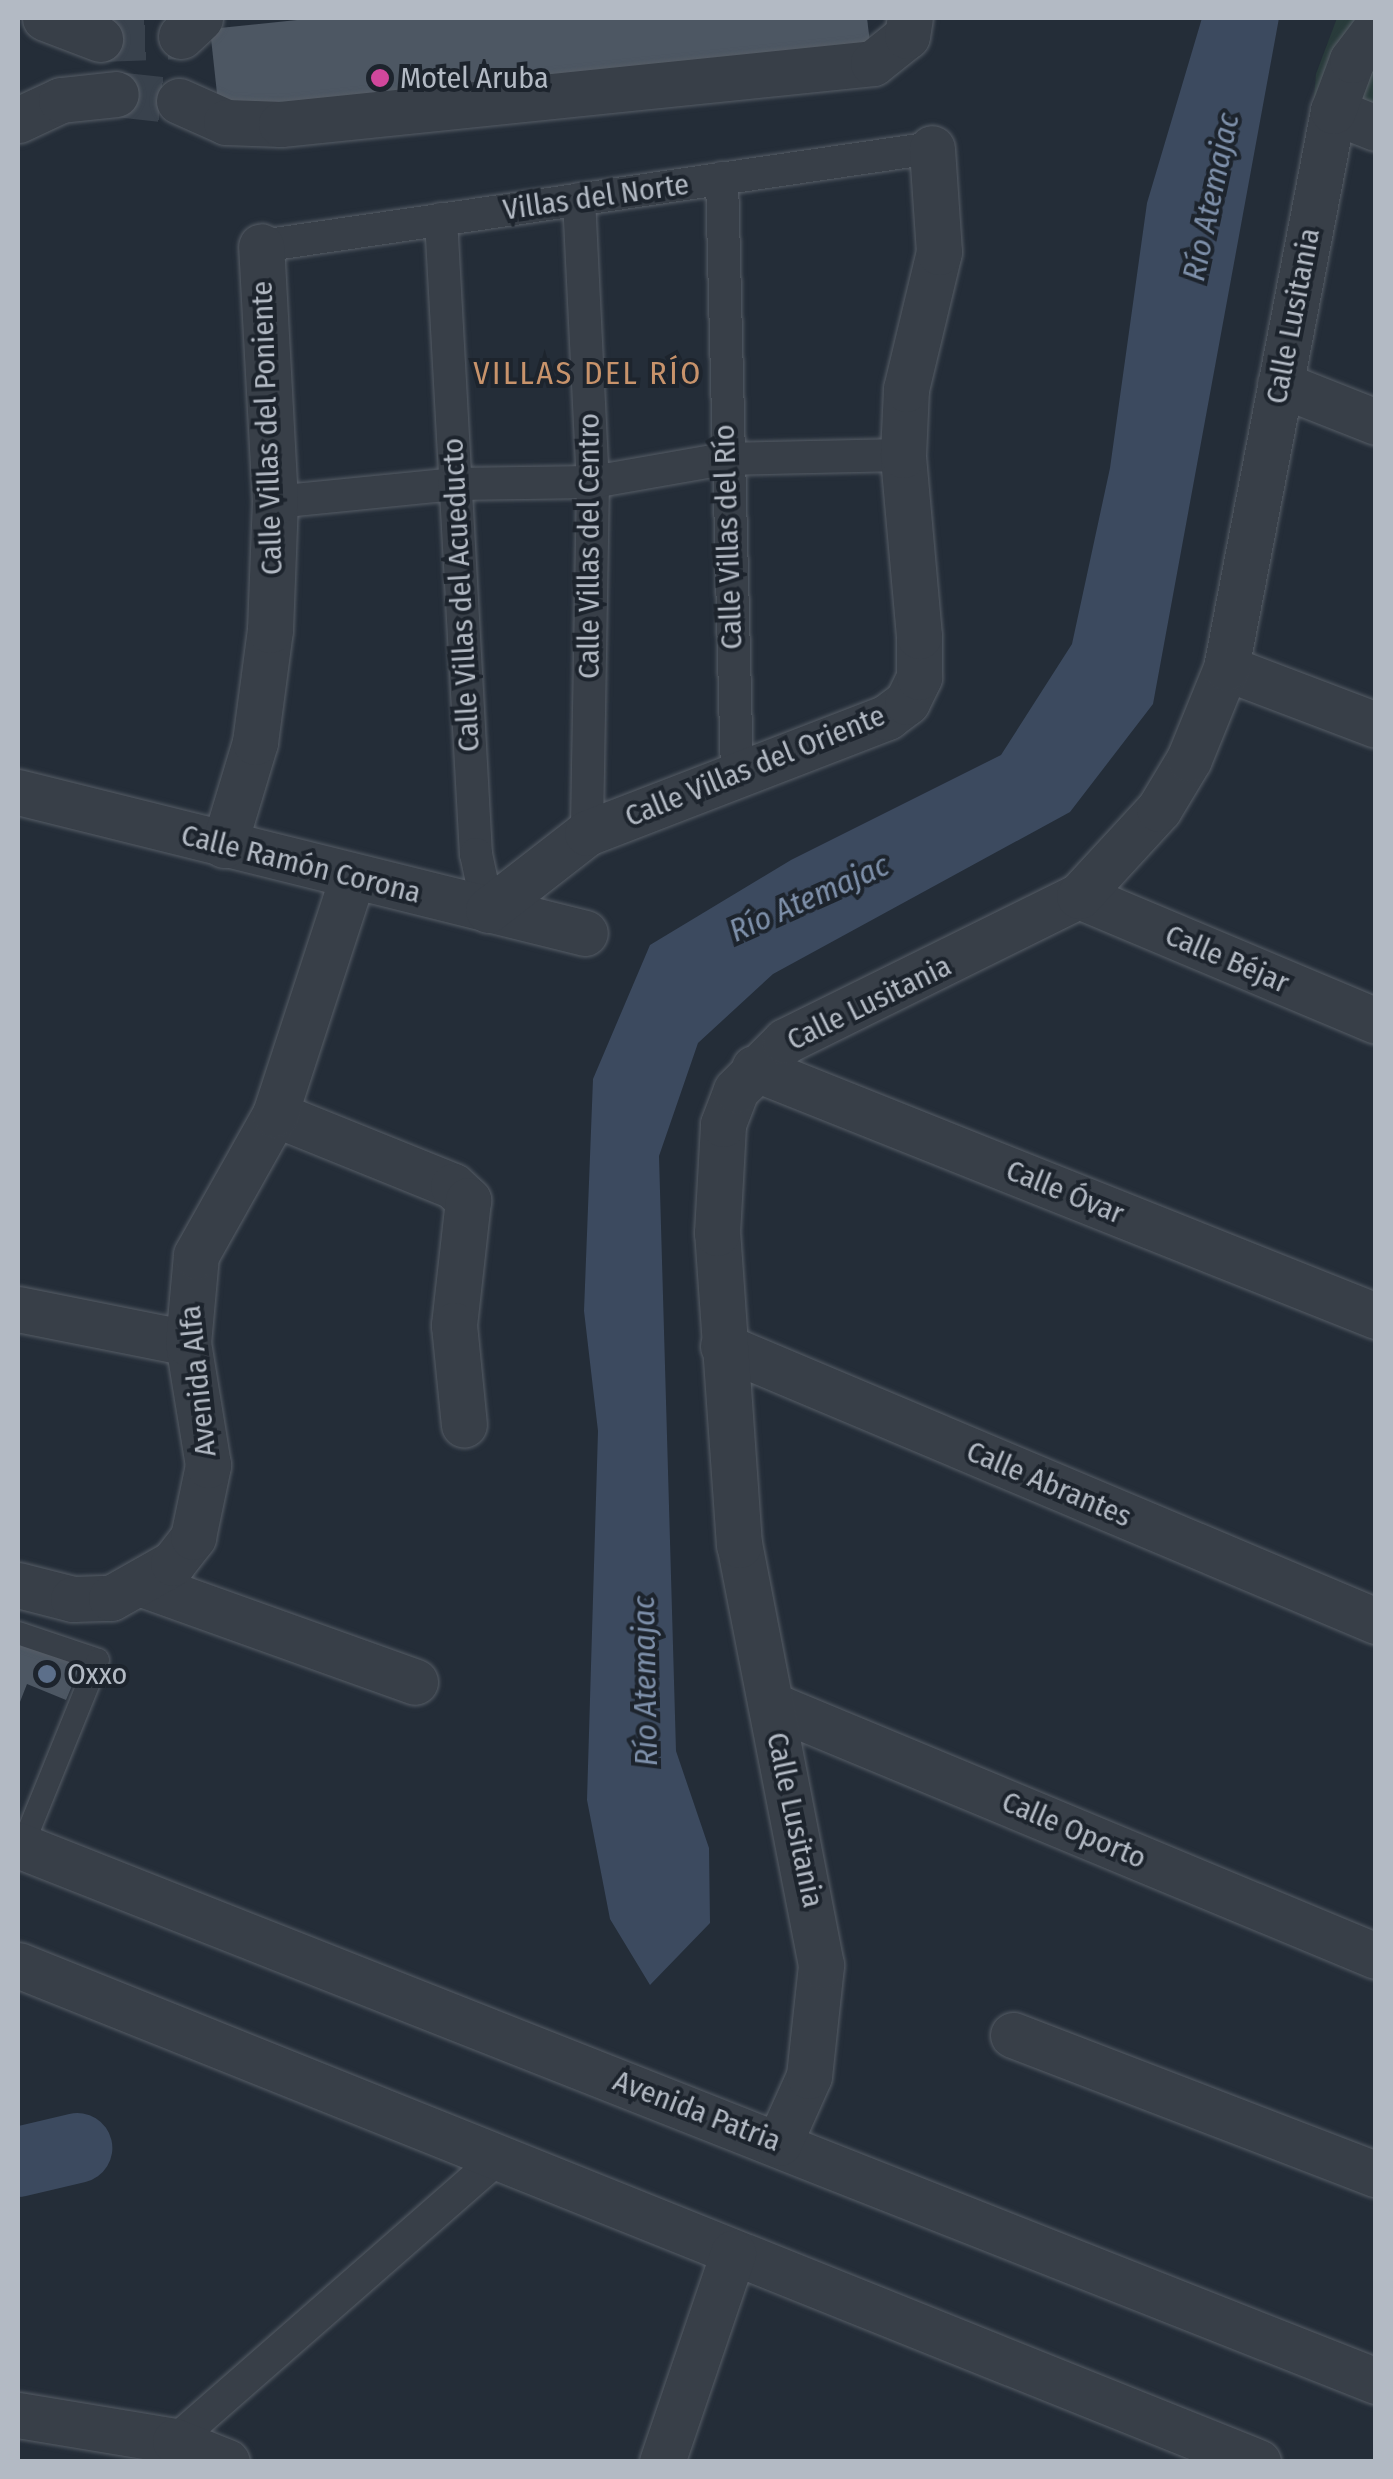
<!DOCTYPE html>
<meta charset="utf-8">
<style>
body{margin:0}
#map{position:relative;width:1393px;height:2479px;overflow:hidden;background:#242d38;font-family:"Fira Sans Condensed",sans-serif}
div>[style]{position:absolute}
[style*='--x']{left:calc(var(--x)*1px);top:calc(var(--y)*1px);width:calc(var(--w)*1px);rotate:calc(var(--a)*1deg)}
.green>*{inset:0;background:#293b3b}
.water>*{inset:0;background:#3c4a5f}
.river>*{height:70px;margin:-35px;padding:0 35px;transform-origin:35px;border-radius:35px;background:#3c4a5f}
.building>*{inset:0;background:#4d5763}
.minor-tunnel>*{height:45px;margin-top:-22.5px;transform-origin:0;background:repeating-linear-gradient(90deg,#39424d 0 45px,transparent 0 67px)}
.roads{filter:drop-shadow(0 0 2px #565d66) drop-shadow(0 0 2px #565d66)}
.service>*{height:22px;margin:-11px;padding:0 11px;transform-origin:11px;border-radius:11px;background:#383f48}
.pedestrian>*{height:32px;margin:-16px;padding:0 16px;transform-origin:16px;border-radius:16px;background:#383f48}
.minor>*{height:45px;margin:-22.5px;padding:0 22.5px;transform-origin:22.5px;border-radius:22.5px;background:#383f48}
.dots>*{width:28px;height:28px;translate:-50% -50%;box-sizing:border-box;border:5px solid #1d242d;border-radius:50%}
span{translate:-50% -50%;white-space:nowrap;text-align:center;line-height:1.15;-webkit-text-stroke:8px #1d242d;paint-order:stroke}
.poi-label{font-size:30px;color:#b3bac4}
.left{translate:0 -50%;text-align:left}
.street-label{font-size:30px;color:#b3bac4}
.water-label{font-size:32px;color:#7e90aa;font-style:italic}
.neighbourhood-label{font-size:32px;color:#c8936b;letter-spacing:2.5px}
.frame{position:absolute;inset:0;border:20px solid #b3bac4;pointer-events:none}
</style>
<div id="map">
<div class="green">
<i style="clip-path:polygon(1337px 18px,1375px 18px,1375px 133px,1313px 110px,1316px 74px)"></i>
</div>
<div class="water">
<i style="clip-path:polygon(1202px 18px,1279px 18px,1153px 704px,1070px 812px,773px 974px,698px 1043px,659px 1156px,676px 1751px,709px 1848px,710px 1923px,650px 1985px,610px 1919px,587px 1800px,598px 1431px,584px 1311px,593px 1079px,650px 945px,791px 860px,1001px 755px,1072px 644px,1110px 468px,1147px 203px)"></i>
</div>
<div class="river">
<i style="--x:18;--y:2162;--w:61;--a:-13.3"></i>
</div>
<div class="building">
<i style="clip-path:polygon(316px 18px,867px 18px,870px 43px,219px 112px,210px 29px)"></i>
<i style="clip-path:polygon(18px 1640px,81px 1664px,66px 1700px,27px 1684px,18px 1707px)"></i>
</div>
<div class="minor-tunnel">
<i style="--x:100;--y:39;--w:81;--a:-2.1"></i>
<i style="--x:116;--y:94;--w:63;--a:6.3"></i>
</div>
<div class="roads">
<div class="service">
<i style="--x:18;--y:1633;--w:84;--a:18.6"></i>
<i style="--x:98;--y:1660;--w:202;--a:112.1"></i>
</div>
<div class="pedestrian">
<i style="--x:722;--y:178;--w:597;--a:88.56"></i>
<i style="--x:579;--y:199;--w:283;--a:87.2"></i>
<i style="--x:593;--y:482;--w:351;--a:91"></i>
<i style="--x:441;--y:219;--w:636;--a:86.85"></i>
<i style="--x:476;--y:854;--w:57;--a:77.9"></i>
<i style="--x:261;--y:246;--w:678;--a:-8.31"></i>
<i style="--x:275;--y:502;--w:180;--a:-5.7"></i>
<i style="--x:454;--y:484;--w:139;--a:-0.8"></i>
<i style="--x:593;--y:482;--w:133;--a:-10"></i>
<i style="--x:724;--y:459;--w:179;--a:-1.3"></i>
<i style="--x:175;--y:2441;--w:428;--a:-41.2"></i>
</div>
<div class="minor">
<i style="--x:45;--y:18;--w:59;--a:20.9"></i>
<i style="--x:181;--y:36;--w:26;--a:-43"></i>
<i style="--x:179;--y:101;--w:51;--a:24.1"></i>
<i style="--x:226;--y:122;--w:55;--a:2.1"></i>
<i style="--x:281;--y:124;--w:595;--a:-5.88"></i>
<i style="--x:873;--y:63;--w:43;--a:-38.5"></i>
<i style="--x:907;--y:36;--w:18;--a:-81"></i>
<i style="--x:1333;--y:111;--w:46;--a:21.6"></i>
<i style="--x:18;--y:120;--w:47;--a:-24.9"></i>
<i style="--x:61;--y:100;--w:55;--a:-6.2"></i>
<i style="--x:1280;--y:384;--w:103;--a:21.6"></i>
<i style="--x:1226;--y:668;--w:160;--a:20.8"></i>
<i style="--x:18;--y:792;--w:584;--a:13.96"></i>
<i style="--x:224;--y:845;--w:108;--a:-73.2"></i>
<i style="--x:255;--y:742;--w:113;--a:-82.4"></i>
<i style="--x:270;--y:630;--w:128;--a:-87.8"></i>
<i style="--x:275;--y:502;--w:256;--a:-93.1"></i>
<i style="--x:1079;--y:896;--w:322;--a:22.8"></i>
<i style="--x:488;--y:910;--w:125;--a:-37.9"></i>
<i style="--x:587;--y:833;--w:322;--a:-21.1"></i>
<i style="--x:887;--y:717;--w:25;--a:-37"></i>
<i style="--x:907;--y:702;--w:28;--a:-64"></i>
<i style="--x:919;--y:677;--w:41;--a:-90"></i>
<i style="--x:919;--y:636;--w:182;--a:-95.1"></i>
<i style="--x:903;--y:455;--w:66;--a:-87.4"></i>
<i style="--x:906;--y:389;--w:141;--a:-76.5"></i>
<i style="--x:939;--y:252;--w:104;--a:-93.9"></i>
<i style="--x:754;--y:1068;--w:670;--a:21.74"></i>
<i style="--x:275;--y:1114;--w:192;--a:22"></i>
<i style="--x:453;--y:1186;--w:21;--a:43"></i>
<i style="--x:468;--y:1200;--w:126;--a:96.4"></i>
<i style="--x:454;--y:1325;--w:100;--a:84.3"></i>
<i style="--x:18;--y:1309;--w:173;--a:11.3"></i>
<i style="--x:723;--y:1346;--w:709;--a:22.84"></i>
<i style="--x:142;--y:1584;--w:290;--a:19.7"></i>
<i style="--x:18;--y:1585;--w:57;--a:14.3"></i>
<i style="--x:73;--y:1599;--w:38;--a:-2"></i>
<i style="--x:111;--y:1598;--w:71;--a:-29.4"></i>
<i style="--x:173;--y:1563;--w:33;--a:-52"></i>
<i style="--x:193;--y:1537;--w:74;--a:-78.2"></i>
<i style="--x:208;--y:1465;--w:124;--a:-99.3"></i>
<i style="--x:188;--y:1343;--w:88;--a:-84.8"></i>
<i style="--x:196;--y:1255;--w:162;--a:-60.7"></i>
<i style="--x:275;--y:1114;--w:248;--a:-71.9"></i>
<i style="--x:772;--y:1705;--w:654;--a:22.57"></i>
<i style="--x:18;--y:1845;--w:1460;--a:21.54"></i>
<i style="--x:18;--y:1965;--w:1336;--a:21.84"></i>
<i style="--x:1013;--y:2035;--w:389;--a:21"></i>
<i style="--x:779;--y:2143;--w:73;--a:-65.9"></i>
<i style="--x:809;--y:2076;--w:112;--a:-83.8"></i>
<i style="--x:821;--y:1965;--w:428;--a:-101"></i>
<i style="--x:739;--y:1545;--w:313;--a:-94"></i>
<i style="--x:717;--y:1233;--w:109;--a:-86.8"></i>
<i style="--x:723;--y:1124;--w:36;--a:-69"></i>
<i style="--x:736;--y:1090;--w:69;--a:-45"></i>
<i style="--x:785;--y:1041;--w:328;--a:-26.3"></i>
<i style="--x:1079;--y:896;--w:118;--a:-47.4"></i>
<i style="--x:1159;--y:809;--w:58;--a:-59"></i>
<i style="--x:1189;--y:759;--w:98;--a:-67.9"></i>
<i style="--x:1226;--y:668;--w:567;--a:-79.13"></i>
<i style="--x:1333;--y:111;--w:54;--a:-69.6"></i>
<i style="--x:1352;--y:60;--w:40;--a:-53"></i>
<i style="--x:18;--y:2415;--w:159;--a:9.4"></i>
<i style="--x:175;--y:2441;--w:56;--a:22"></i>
<i style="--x:662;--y:2462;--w:221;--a:-71.2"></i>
</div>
</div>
<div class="dots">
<i style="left:380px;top:78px;background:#d1479c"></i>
<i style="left:47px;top:1674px;background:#5c6f8a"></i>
</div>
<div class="poi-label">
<span class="left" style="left:400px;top:78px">Motel Aruba</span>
<span class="left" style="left:67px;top:1674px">Oxxo</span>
</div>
<div class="street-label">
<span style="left:596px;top:197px;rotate:-8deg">Villas del Norte</span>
<span style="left:1293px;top:316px;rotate:-79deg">Calle Lusitania</span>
<span style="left:267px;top:428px;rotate:-92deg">Calle Villas del Poniente</span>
<span style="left:728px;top:537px;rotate:-92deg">Calle Villas del Río</span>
<span style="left:589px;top:546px;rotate:-90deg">Calle Villas del Centro</span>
<span style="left:461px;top:595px;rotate:-93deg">Calle Villas del Acueducto</span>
<span style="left:755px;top:766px;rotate:-22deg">Calle Villas del Oriente</span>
<span style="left:301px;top:864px;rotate:14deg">Calle Ramón Corona</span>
<span style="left:1227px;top:959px;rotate:23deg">Calle Béjar</span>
<span style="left:869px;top:1003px;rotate:-26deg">Calle Lusitania</span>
<span style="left:1065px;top:1192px;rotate:22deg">Calle Óvar</span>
<span style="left:198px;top:1381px;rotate:-96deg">Avenida Alfa</span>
<span style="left:1049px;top:1484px;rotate:23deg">Calle Abrantes</span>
<span style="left:795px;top:1820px;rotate:78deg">Calle Lusitania</span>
<span style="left:1074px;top:1830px;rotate:23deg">Calle Oporto</span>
<span style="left:697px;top:2111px;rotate:21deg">Avenida Patria</span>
</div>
<div class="water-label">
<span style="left:1211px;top:197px;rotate:-78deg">Río Atemajac</span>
<span style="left:809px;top:898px;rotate:-24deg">Río Atemajac</span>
<span style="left:645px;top:1681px;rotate:-91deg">Río Atemajac</span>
</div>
<div class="neighbourhood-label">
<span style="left:588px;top:373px">VILLAS DEL RÍO</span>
</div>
<div class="frame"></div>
</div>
